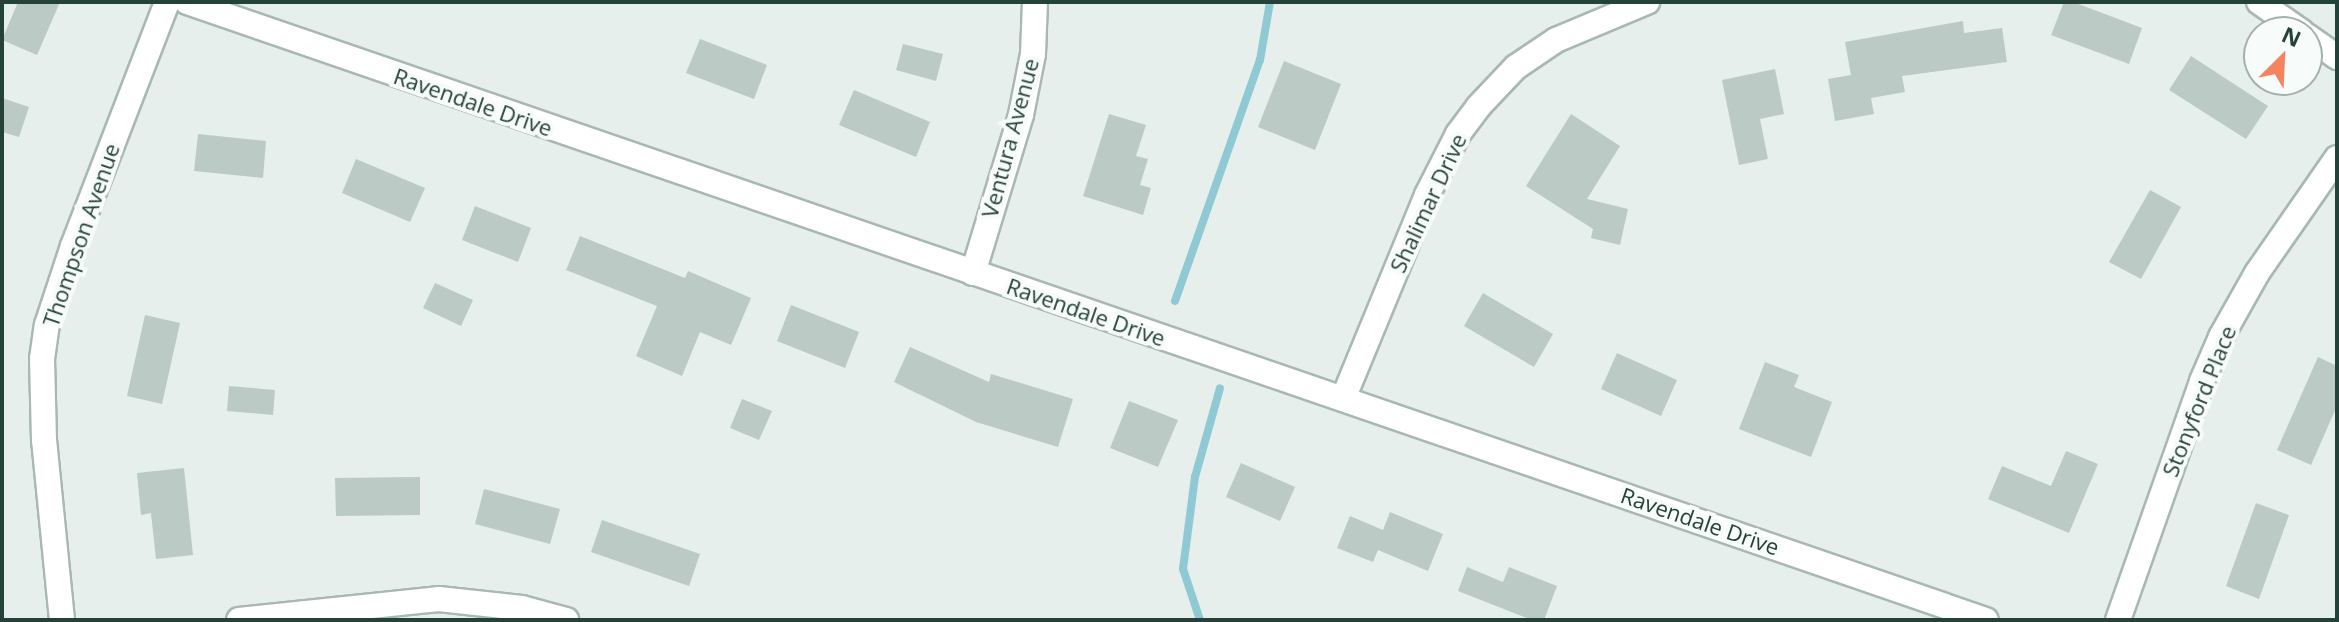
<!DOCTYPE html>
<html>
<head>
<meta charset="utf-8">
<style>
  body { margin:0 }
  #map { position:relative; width:2339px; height:622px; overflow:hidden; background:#e6efeb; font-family:"Open Sans",sans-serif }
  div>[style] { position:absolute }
  .stream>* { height:8px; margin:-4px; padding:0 4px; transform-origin:4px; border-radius:4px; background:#8ec9d4 }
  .building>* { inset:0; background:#bbcac4 }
  .roads { filter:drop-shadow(2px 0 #a8b8b2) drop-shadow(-2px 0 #a8b8b2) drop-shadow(0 2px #a8b8b2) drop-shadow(0 -2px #a8b8b2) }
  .minor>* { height:24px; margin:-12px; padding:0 12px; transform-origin:12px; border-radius:12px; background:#fff }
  span { translate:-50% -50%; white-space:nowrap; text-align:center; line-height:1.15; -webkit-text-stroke:8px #f7fbf9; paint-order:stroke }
  .street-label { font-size:22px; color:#24423a }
  .frame { position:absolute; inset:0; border:4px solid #24423a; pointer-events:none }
  .north { position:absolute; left:2243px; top:16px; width:80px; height:80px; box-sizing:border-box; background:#f7fbf9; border:2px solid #a3b1ad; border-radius:50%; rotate:24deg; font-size:22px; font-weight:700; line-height:32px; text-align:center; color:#24423a }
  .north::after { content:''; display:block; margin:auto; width:28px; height:36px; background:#f4845f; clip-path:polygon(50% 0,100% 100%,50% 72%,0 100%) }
</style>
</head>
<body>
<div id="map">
  <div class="stream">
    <i style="left:1175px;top:301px;width:256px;rotate:-70.6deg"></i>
    <i style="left:1260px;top:60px;width:59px;rotate:-80.2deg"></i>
    <i style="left:1200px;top:620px;width:54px;rotate:-108.4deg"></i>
    <i style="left:1183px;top:569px;width:93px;rotate:-82.6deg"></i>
    <i style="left:1195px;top:477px;width:92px;rotate:-74.3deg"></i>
  </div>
  <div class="building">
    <i style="clip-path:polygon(18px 2px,60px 2px,37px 55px,2px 40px)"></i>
    <i style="clip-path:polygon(2064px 2px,2073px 2px,2142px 28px,2129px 64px,2051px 35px)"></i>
    <i style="clip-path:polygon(1963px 21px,1964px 33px,2002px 28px,2007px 62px,1902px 76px,1905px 92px,1871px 98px,1874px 114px,1835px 121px,1828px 79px,1851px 75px,1845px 42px)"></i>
    <i style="clip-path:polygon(700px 39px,767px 65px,754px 99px,686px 73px)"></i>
    <i style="clip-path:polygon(903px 44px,943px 54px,936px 81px,896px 70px)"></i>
    <i style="clip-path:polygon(2191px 56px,2268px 106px,2246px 139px,2169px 90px)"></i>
    <i style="clip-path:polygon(1284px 61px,1341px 84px,1315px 150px,1258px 127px)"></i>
    <i style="clip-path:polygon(1775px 69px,1784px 114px,1760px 119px,1768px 159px,1739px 165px,1722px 80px)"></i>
    <i style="clip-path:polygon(854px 90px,930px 122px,916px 157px,839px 125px)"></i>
    <i style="clip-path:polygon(2px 98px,29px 107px,19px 137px,2px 132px)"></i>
    <i style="clip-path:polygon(1109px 114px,1146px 125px,1136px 156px,1148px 159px,1140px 185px,1151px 188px,1143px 215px,1083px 196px)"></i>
    <i style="clip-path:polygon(1571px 114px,1620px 146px,1587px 199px,1628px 209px,1620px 245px,1591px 238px,1593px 229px,1526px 186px)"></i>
    <i style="clip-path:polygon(198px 134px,266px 141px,263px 178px,194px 171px)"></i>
    <i style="clip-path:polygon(356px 159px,425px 188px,410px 222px,342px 193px)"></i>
    <i style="clip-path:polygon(2150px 190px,2181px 207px,2141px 279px,2109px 262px)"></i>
    <i style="clip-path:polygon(475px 206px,531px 228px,518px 262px,462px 240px)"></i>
    <i style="clip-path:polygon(580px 236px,685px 278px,688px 271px,751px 298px,731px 345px,700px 332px,682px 376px,636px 356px,657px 306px,566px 270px)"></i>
    <i style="clip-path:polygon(435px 283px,473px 300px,461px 326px,423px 308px)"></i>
    <i style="clip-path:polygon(1483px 293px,1553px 334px,1534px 367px,1464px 326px)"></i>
    <i style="clip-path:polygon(791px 305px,859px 332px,845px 368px,777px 341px)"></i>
    <i style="clip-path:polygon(145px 315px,180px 323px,162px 404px,127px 396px)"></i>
    <i style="clip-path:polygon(910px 347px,989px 382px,991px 374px,1073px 399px,1058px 447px,976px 422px,894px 382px)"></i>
    <i style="clip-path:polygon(1617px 353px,1677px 380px,1661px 416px,1601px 389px)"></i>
    <i style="clip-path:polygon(2318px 357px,2337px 366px,2337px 406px,2311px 465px,2277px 450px)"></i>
    <i style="clip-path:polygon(1765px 362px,1799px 375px,1794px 387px,1832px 402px,1811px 457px,1739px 429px)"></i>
    <i style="clip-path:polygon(229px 386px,275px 390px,273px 415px,227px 411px)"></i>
    <i style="clip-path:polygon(742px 399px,772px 411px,759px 440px,730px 428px)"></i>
    <i style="clip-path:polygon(1129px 401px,1178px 420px,1158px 467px,1110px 448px)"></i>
    <i style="clip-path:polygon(2066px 451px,2098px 464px,2069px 533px,1988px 499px,2002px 466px,2051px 486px)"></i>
    <i style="clip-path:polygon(1241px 463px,1295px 487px,1280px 521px,1226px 497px)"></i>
    <i style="clip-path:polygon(184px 468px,193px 555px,156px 559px,151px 513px,141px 515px,137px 473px)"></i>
    <i style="clip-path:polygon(420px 477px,420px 515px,336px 516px,335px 478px)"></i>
    <i style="clip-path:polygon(484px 489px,560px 509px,550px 544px,475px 524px)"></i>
    <i style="clip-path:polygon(2256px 503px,2289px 515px,2259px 599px,2226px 586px)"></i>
    <i style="clip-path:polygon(1390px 512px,1443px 534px,1428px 571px,1378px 550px,1373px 562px,1337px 548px,1350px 516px,1383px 530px)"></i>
    <i style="clip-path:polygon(602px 520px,700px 554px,689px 586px,591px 552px)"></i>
    <i style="clip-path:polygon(1467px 567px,1503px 582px,1509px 567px,1557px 586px,1544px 620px,1532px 620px,1458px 591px)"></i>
  </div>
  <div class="roads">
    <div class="minor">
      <i style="left:187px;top:2px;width:1902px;rotate:18.96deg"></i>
      <i style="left:2259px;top:2px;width:52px;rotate:34.9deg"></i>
      <i style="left:2307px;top:36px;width:37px;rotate:35deg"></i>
      <i style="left:973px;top:273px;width:165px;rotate:-73.1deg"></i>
      <i style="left:1021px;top:115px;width:62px;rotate:-78.9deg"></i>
      <i style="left:1033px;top:54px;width:52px;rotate:-87.8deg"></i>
      <i style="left:1343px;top:399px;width:221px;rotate:-67.6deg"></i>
      <i style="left:1427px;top:195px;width:68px;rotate:-63.1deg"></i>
      <i style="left:1458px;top:134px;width:34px;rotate:-53deg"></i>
      <i style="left:1478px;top:107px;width:55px;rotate:-46.5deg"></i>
      <i style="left:1516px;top:67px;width:48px;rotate:-34deg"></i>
      <i style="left:1556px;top:40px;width:99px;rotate:-22.7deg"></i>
      <i style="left:62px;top:620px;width:181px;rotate:-95.7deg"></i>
      <i style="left:44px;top:440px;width:81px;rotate:-91.4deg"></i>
      <i style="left:42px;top:359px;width:34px;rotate:-82deg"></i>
      <i style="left:47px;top:325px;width:83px;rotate:-71.8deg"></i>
      <i style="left:73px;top:246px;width:261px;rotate:-68.9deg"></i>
      <i style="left:239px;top:620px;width:201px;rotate:-6deg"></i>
      <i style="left:439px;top:599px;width:83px;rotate:6.2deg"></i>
      <i style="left:522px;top:608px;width:46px;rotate:15.3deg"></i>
      <i style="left:2118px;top:620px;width:253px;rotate:-70.6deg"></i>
      <i style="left:2202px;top:381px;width:48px;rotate:-66.6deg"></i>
      <i style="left:2221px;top:337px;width:73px;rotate:-60.6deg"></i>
      <i style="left:2257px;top:273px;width:140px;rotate:-55.2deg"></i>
    </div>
  </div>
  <div class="street-label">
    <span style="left:473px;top:102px;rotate:19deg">Ravendale Drive</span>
    <span style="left:1010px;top:138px;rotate:-75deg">Ventura Avenue</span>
    <span style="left:1428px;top:203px;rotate:-65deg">Shalimar Drive</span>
    <span style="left:81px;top:235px;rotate:-71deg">Thompson Avenue</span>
    <span style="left:1086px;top:312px;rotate:19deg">Ravendale Drive</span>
    <span style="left:2199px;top:401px;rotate:-68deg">Stonyford Place</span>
    <span style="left:1700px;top:521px;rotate:19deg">Ravendale Drive</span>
  </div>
  <div class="frame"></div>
  <div class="north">N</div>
</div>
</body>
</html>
